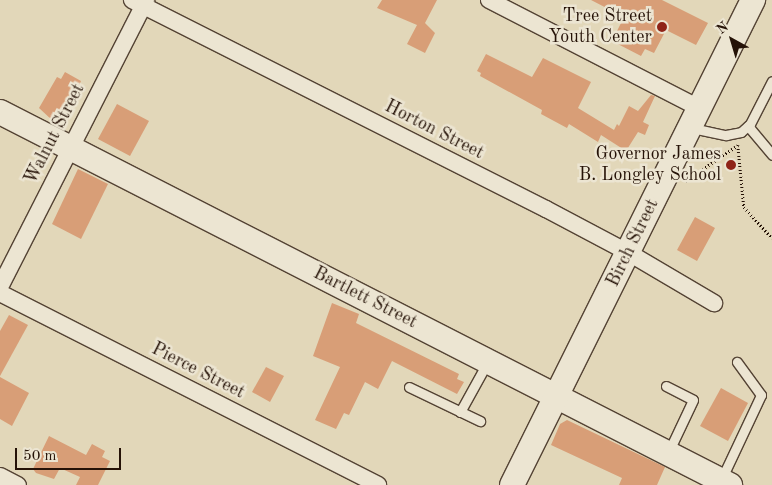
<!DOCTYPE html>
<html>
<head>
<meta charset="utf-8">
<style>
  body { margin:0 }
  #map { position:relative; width:772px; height:485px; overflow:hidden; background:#e2d7b9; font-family:"Old Standard TT",serif }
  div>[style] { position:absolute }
  .building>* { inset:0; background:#d89e77 }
  .path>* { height:2.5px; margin-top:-1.25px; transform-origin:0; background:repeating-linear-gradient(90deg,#251207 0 1px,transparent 0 3.5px) }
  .roads { filter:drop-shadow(1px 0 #544334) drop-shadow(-1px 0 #544334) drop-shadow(0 1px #544334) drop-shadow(0 -1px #544334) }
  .lane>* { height:9px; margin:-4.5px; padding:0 4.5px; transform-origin:4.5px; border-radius:4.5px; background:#ece5d2 }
  .street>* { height:16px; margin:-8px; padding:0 8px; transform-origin:8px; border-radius:8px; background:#ece5d2 }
  .secondary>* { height:24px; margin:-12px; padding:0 12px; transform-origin:12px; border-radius:12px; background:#ece5d2 }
  .dots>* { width:14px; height:14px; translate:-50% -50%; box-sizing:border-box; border:2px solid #ece5d2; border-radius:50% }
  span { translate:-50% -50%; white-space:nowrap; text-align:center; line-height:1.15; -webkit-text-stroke:5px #ece5d2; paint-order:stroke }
  .poi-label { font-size:18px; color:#251207 }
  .right { translate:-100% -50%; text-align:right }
  .street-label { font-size:18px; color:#251207 }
  .north { position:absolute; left:707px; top:15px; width:50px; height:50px; -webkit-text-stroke:4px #ece5d2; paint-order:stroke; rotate:321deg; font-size:14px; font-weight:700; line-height:20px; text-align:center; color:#251207 }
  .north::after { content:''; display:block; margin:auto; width:18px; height:22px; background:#251207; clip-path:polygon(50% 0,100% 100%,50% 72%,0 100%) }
  .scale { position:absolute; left:15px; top:448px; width:106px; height:22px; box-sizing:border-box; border:2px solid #251207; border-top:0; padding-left:6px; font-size:15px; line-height:18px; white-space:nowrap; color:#251207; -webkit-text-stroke:4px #ece5d2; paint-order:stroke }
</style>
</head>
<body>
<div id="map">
  <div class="building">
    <i style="clip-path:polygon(382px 0,437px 0,425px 23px,435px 33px,425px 53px,407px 44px,417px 25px,377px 8px)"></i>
    <i style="clip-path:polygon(591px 0,662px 0,708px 23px,696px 45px,666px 30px,654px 53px,645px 49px,641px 56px,612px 41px,624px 17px)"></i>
    <i style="clip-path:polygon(486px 54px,532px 77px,543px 58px,591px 82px,578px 108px,614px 130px,617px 124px,619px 126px,629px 106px,638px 111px,651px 95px,655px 96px,643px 122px,649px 125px,645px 135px,638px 132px,626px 151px,601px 135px,598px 142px,569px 124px,567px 128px,541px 114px,542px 110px,480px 76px,481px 73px,477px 71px)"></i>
    <i style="clip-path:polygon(65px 72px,81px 81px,78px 88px,80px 90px,63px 120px,53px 121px,39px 108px,57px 77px,61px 79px)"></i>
    <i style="clip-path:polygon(117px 104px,149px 121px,130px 156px,98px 139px)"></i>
    <i style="clip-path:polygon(78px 169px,108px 184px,81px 239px,52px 224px)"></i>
    <i style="clip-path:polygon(695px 217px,715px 228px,697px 261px,677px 250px)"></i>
    <i style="clip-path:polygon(332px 303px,359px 314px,356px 323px,459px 374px,457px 379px,464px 382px,457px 394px,392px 361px,378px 389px,365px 382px,349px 415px,344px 413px,336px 429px,315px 420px,340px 367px,313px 356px)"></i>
    <i style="clip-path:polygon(9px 315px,28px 325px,0 376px,0 331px)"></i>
    <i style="clip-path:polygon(266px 367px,284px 376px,270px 402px,252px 392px)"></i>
    <i style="clip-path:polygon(0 377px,29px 393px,12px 426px,0 419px)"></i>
    <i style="clip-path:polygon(721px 388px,748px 403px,728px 441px,700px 426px)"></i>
    <i style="clip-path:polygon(567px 420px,665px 467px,657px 485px,619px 485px,622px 478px,551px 445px,560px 424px)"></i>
    <i style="clip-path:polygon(49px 436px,86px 455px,92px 444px,105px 451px,102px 457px,110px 461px,98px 485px,76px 485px,80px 477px,60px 468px,54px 479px,36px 473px,33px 469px)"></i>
  </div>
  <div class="path">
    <i style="left:738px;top:145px;width:62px;rotate:84.5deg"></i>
    <i style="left:744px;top:207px;width:42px;rotate:47.9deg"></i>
    <i style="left:685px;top:181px;width:64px;rotate:-34.2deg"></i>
  </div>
  <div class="roads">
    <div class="lane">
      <i style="left:748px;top:126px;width:38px;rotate:50deg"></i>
      <i style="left:692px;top:128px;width:35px;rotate:12deg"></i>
      <i style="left:726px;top:135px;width:15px;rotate:-11deg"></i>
      <i style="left:741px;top:132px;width:12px;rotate:-42deg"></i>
      <i style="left:750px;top:124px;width:48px;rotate:-62.9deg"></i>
      <i style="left:666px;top:386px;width:30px;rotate:27deg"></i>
      <i style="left:693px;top:400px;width:59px;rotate:115.3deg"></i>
      <i style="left:409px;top:387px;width:79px;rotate:25.6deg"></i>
      <i style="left:460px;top:412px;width:56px;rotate:-61.1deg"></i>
      <i style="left:721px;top:480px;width:94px;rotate:-64.8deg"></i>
      <i style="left:761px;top:395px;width:41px;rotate:-126deg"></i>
    </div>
    <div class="street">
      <i style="left:132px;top:0;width:464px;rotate:26.8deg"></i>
      <i style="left:546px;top:209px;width:94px;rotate:27.9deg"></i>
      <i style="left:629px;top:253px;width:99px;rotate:30.5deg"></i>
      <i style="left:489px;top:0;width:236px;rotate:27.2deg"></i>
      <i style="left:0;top:287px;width:322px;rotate:-63deg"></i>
      <i style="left:0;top:293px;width:424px;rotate:26.9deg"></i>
      <i style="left:0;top:476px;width:20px;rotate:27deg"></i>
    </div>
    <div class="secondary">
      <i style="left:0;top:112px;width:820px;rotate:27.07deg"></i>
      <i style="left:512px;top:485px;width:542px;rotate:-63.58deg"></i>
    </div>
  </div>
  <div class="dots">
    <i style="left:662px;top:27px;background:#8f2418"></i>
    <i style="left:731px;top:165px;background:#8f2418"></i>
  </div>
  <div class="poi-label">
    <span class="right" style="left:652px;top:27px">Tree Street<br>Youth Center</span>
    <span class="right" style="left:721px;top:165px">Governor James<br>B. Longley School</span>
  </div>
  <div class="street-label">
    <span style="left:434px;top:130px;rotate:27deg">Horton Street</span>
    <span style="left:55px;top:134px;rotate:-63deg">Walnut Street</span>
    <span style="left:633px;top:243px;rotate:-64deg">Birch Street</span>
    <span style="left:365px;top:298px;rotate:27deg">Bartlett Street</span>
    <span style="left:198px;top:371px;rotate:27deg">Pierce Street</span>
  </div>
  <div class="north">N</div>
  <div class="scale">50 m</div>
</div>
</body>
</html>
